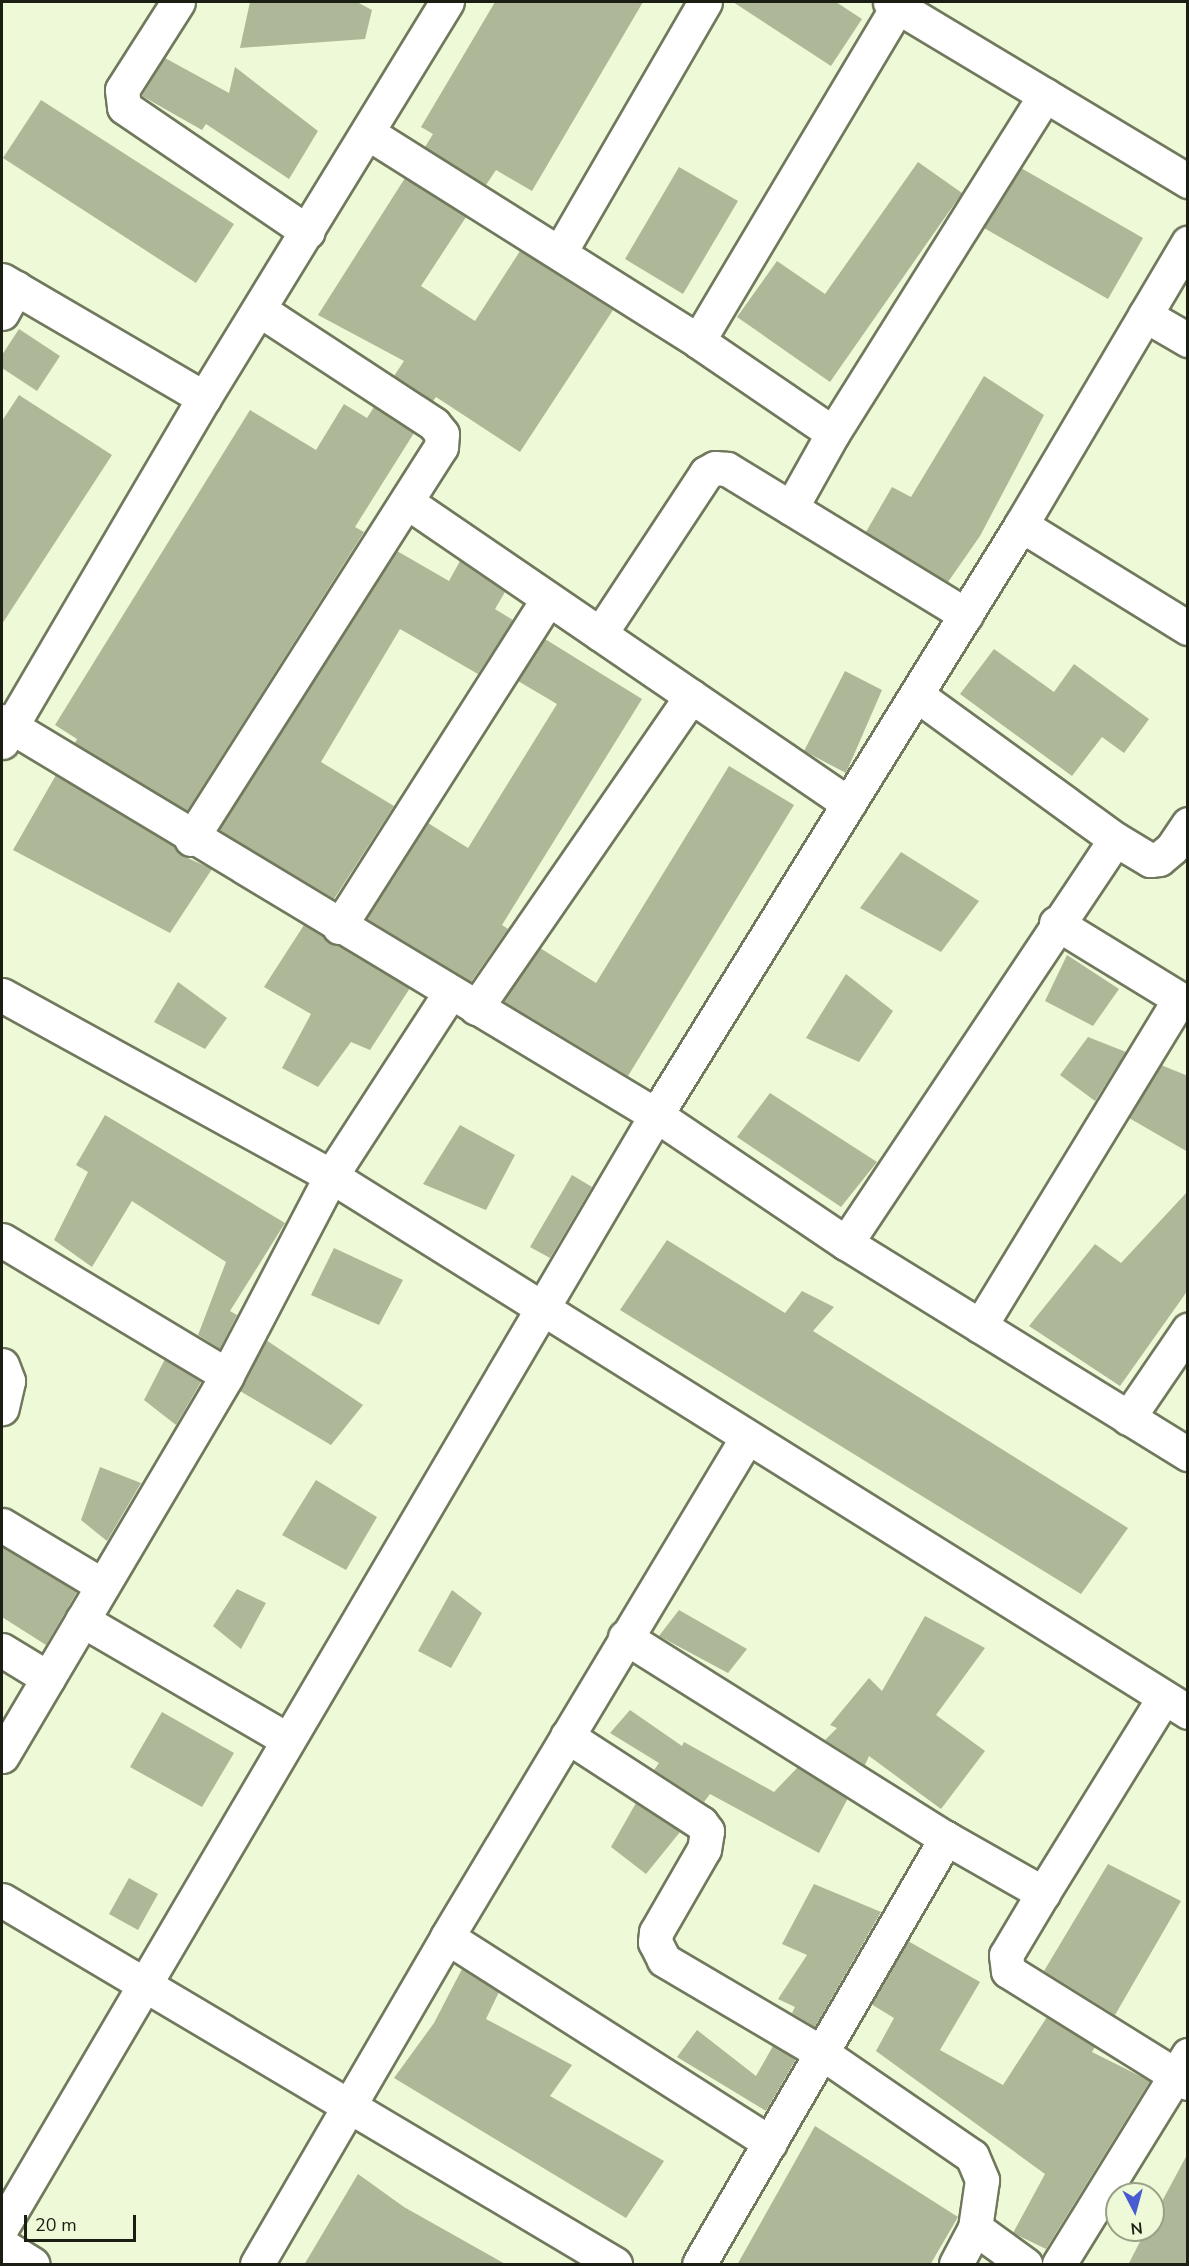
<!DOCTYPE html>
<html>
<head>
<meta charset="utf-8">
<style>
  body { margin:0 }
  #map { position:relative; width:1189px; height:2266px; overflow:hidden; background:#eef9d8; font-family:"Nunito Sans",sans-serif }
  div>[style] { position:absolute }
  .building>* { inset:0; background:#aeb899 }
  .roads { filter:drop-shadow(2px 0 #70795d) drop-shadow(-2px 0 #70795d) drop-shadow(0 2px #70795d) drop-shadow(0 -2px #70795d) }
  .minor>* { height:33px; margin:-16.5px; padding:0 16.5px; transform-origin:16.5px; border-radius:16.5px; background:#fff }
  span { translate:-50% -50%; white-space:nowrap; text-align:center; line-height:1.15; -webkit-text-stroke:4.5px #eef9d8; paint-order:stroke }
  .frame { position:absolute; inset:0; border:3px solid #1b1e13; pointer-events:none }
  .north { position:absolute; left:1105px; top:2182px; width:60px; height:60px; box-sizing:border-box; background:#eef9d8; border:2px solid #9aa189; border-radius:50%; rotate:174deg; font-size:16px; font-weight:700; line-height:24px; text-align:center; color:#1b1e13 }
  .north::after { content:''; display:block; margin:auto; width:21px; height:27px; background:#495bd0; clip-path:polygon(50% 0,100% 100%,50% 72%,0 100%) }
  .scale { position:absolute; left:24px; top:2215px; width:112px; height:27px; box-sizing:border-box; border:3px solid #1b1e13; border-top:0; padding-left:8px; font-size:18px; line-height:21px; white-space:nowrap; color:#1b1e13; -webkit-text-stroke:4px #eef9d8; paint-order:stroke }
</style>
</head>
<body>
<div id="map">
  <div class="building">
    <i style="clip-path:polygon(250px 2px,357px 2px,372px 10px,365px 39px,240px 48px)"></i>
    <i style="clip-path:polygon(495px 2px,643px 2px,532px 191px,496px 170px,486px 185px,425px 147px,433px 134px,421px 127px)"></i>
    <i style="clip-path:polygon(733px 2px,836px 2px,862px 19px,831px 66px)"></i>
    <i style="clip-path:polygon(165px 58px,229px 93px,235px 67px,318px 131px,289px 179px,206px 124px,202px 130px,142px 96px)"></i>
    <i style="clip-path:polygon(41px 100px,234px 224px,196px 283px,3px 158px)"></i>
    <i style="clip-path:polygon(918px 162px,962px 193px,830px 382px,737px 317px,777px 261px,825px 294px)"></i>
    <i style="clip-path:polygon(679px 167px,738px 201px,683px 294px,625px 259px)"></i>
    <i style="clip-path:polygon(1021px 168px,1143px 238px,1108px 299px,984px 228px)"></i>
    <i style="clip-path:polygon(405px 178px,466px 217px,421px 286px,475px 321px,520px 251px,613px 310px,520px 452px,436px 397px,433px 401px,394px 376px,404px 361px,318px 315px)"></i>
    <i style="clip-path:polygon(19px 329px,60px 356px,37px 391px,2px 368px,2px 355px)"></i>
    <i style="clip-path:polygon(984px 376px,1044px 415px,980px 536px,948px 582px,866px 532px,892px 487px,911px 497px)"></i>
    <i style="clip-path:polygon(19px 395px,112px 455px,2px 624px,2px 421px)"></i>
    <i style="clip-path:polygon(344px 404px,367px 418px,374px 407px,414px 433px,355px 527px,364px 532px,187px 811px,75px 743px,77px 739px,55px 725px,250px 410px,316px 450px)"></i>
    <i style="clip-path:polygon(397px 551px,449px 581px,460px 561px,505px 592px,495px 609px,513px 620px,478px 674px,400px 629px,321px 762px,394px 806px,334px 899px,219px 830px)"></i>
    <i style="clip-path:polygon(545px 639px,642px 699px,502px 925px,508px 929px,471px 982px,367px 919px,428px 823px,468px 848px,557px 704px,518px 681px)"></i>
    <i style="clip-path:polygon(994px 649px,1054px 692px,1074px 664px,1149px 719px,1124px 753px,1102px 737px,1072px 776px,960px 694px)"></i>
    <i style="clip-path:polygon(845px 671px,882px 690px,846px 773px,804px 751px)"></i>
    <i style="clip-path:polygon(729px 766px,794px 805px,628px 1076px,503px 1001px,540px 948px,596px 983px)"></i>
    <i style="clip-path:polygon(56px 775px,174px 847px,181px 855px,212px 869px,170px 933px,13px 850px)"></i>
    <i style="clip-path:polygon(901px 852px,979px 901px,941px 952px,860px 908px)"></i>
    <i style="clip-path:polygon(304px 925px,410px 988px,370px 1050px,351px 1042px,318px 1087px,282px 1068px,311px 1014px,264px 987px)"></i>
    <i style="clip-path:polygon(1067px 955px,1119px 989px,1093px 1026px,1045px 1001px)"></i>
    <i style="clip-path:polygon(846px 974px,893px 1011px,859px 1062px,806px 1038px)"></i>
    <i style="clip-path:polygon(178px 982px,227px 1018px,205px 1049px,154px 1022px)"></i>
    <i style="clip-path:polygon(1088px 1037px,1126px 1052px,1095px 1101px,1060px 1075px)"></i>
    <i style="clip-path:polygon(1161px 1065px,1188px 1076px,1188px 1152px,1129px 1118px)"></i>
    <i style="clip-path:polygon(770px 1093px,877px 1162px,841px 1207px,737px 1137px)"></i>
    <i style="clip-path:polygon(105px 1115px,285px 1223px,230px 1311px,237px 1315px,220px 1349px,198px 1335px,226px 1262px,132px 1201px,92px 1267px,54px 1240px,88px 1172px,76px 1165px)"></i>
    <i style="clip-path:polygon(460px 1125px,515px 1155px,486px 1210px,423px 1184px)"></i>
    <i style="clip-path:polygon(572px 1175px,592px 1187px,550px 1258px,530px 1247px)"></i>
    <i style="clip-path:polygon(1188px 1191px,1188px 1290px,1120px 1386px,1029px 1326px,1095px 1244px,1121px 1263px)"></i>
    <i style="clip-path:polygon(667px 1240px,785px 1313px,802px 1291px,834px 1307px,813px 1331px,1128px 1528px,1081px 1594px,620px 1310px)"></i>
    <i style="clip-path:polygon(334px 1248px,403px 1280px,379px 1325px,311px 1295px)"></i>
    <i style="clip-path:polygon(266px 1340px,363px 1405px,331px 1445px,240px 1391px)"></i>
    <i style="clip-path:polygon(165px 1359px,201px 1382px,176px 1425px,144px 1400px)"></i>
    <i style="clip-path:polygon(100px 1467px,141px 1483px,107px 1541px,81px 1520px)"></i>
    <i style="clip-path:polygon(316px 1480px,377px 1517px,346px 1570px,282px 1535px)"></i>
    <i style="clip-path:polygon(2px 1547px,77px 1592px,46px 1645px,2px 1617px)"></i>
    <i style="clip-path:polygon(237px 1589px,266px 1603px,241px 1649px,213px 1626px)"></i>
    <i style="clip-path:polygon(452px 1590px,482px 1613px,451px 1668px,418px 1651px)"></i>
    <i style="clip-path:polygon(679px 1610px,747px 1649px,728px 1673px,659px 1636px)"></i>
    <i style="clip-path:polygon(925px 1616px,985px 1648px,936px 1715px,985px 1751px,941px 1809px,869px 1756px,865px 1765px,825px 1740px,837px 1728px,830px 1725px,869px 1678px,882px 1691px)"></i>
    <i style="clip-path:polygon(630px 1710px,682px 1746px,684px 1742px,774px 1792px,798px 1767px,848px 1798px,819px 1853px,710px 1794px,704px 1802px,654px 1770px,659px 1763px,610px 1733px)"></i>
    <i style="clip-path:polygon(162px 1712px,234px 1753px,202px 1807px,130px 1767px)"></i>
    <i style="clip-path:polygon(636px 1803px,680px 1832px,646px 1874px,611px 1847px)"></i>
    <i style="clip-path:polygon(1108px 1864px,1181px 1901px,1115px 2015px,1044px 1971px)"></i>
    <i style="clip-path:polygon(129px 1878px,158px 1894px,138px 1930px,109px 1914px)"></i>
    <i style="clip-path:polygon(814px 1884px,881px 1912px,815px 2027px,792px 2013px,795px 2007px,778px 1999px,807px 1955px,782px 1944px)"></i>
    <i style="clip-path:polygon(908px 1941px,980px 1982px,940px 2050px,1003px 2085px,1047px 2017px,1095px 2047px,1092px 2052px,1150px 2081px,1046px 2249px,1013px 2233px,1045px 2174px,876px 2051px,894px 2018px,871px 2004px)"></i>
    <i style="clip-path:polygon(462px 1969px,499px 1992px,486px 2019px,572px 2065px,550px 2096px,664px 2161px,626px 2218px,394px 2078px,434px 2023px)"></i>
    <i style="clip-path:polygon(697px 2030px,756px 2076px,773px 2046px,796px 2059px,766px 2111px,677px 2057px)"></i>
    <i style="clip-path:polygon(815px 2126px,958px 2217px,930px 2265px,737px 2265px)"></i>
    <i style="clip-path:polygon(1188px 2153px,1188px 2265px,1128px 2265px,1146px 2230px,1153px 2230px,1153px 2218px)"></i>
    <i style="clip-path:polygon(358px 2174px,404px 2207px,507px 2265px,304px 2265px)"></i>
  </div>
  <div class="roads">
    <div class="minor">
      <i style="left:178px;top:2px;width:104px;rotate:122.5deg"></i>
      <i style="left:122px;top:90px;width:17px;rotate:83deg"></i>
      <i style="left:124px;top:107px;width:222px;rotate:34.2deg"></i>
      <i style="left:890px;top:2px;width:348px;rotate:31deg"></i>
      <i style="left:368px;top:133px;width:390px;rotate:32.2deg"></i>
      <i style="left:698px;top:341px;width:163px;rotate:34.3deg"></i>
      <i style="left:560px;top:252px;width:289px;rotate:-59.9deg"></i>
      <i style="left:2px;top:280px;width:234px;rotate:30.3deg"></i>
      <i style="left:2px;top:313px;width:29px;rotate:-61deg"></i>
      <i style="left:1145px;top:315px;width:50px;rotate:30.2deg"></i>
      <i style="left:698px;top:341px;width:390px;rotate:-59.2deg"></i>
      <i style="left:407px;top:502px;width:535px;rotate:34.34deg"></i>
      <i style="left:791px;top:508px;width:86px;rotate:-60.8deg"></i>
      <i style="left:833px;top:433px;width:399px;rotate:-57.9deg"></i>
      <i style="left:1021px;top:525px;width:196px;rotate:31.7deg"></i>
      <i style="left:600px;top:634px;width:193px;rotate:-56.6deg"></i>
      <i style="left:706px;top:473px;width:10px;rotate:-29deg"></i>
      <i style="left:715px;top:468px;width:12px;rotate:5deg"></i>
      <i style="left:727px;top:469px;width:280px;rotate:31.4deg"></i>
      <i style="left:2px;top:721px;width:764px;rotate:31.07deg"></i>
      <i style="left:656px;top:1115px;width:229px;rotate:34deg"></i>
      <i style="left:846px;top:1243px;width:402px;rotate:31.7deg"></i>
      <i style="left:2px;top:742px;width:399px;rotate:-59.6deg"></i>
      <i style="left:204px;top:398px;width:465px;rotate:-58.5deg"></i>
      <i style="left:191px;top:839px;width:465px;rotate:-57.5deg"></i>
      <i style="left:441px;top:447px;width:13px;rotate:-86deg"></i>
      <i style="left:442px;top:434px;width:13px;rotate:-129deg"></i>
      <i style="left:434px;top:424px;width:207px;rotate:-146.8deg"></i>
      <i style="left:1115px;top:839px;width:41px;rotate:31deg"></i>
      <i style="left:1150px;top:860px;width:9px;rotate:-6deg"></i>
      <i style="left:1159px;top:859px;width:17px;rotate:-40deg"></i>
      <i style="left:1172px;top:848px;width:29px;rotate:-56deg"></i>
      <i style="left:1056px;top:923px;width:155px;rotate:31.5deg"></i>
      <i style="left:339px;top:927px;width:389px;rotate:-57.5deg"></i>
      <i style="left:2px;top:995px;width:376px;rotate:28.8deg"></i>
      <i style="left:331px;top:1176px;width:1011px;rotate:32.02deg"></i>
      <i style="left:476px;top:1008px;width:379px;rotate:-55.4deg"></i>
      <i style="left:2px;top:1240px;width:262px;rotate:31deg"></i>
      <i style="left:846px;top:1243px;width:485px;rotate:-56.3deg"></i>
      <i style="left:1115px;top:839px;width:245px;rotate:-144deg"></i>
      <i style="left:980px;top:1326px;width:382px;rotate:-58.6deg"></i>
      <i style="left:2px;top:1365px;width:17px;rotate:69deg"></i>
      <i style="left:8px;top:1381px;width:28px;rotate:103deg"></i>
      <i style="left:1128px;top:1418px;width:107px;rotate:-55.7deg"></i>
      <i style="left:2px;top:1525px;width:117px;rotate:31deg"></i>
      <i style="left:82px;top:1620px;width:238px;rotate:30.2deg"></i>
      <i style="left:625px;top:1637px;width:379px;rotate:32.1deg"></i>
      <i style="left:946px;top:1838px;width:492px;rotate:120.1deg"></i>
      <i style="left:2px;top:1650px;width:54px;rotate:31.3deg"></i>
      <i style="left:567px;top:1736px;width:160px;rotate:33deg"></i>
      <i style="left:701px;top:1823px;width:10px;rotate:53deg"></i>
      <i style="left:707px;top:1831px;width:18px;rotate:99deg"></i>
      <i style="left:704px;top:1849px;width:96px;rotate:120deg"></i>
      <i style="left:656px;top:1932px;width:10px;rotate:96deg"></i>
      <i style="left:655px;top:1942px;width:20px;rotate:63deg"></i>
      <i style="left:664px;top:1960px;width:183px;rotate:30.5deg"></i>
      <i style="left:822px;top:2053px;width:182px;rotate:34.5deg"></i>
      <i style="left:972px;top:2156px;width:26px;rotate:67deg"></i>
      <i style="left:982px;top:2180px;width:49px;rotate:98.3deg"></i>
      <i style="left:2px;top:1756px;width:442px;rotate:-59.4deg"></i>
      <i style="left:227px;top:1375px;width:225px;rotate:-62.4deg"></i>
      <i style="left:331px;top:1176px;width:218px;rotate:-57deg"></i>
      <i style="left:946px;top:1838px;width:112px;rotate:29.6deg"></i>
      <i style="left:1043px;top:1893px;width:230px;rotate:-58.3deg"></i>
      <i style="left:1043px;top:1893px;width:72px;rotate:120.8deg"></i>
      <i style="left:1006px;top:1955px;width:16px;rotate:83deg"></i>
      <i style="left:1008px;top:1971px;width:212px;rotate:31.9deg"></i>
      <i style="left:2px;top:1900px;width:713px;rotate:30.7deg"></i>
      <i style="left:447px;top:1937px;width:383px;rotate:32.5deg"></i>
      <i style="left:2px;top:2227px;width:1290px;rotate:-59.54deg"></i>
      <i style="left:656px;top:1115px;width:694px;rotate:-58.26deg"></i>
      <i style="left:1021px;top:525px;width:328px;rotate:-59.4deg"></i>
      <i style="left:2px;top:2245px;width:36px;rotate:32deg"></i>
      <i style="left:257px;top:2264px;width:378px;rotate:-59.8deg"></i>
      <i style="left:447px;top:1937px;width:581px;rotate:-59.02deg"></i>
      <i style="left:956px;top:2264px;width:41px;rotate:-62.2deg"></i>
      <i style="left:975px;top:2228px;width:62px;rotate:35.8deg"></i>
      <i style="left:1059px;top:2264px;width:246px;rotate:-58.3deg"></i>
    </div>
  </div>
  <div class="frame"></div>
  <div class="north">N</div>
  <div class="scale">20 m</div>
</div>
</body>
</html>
